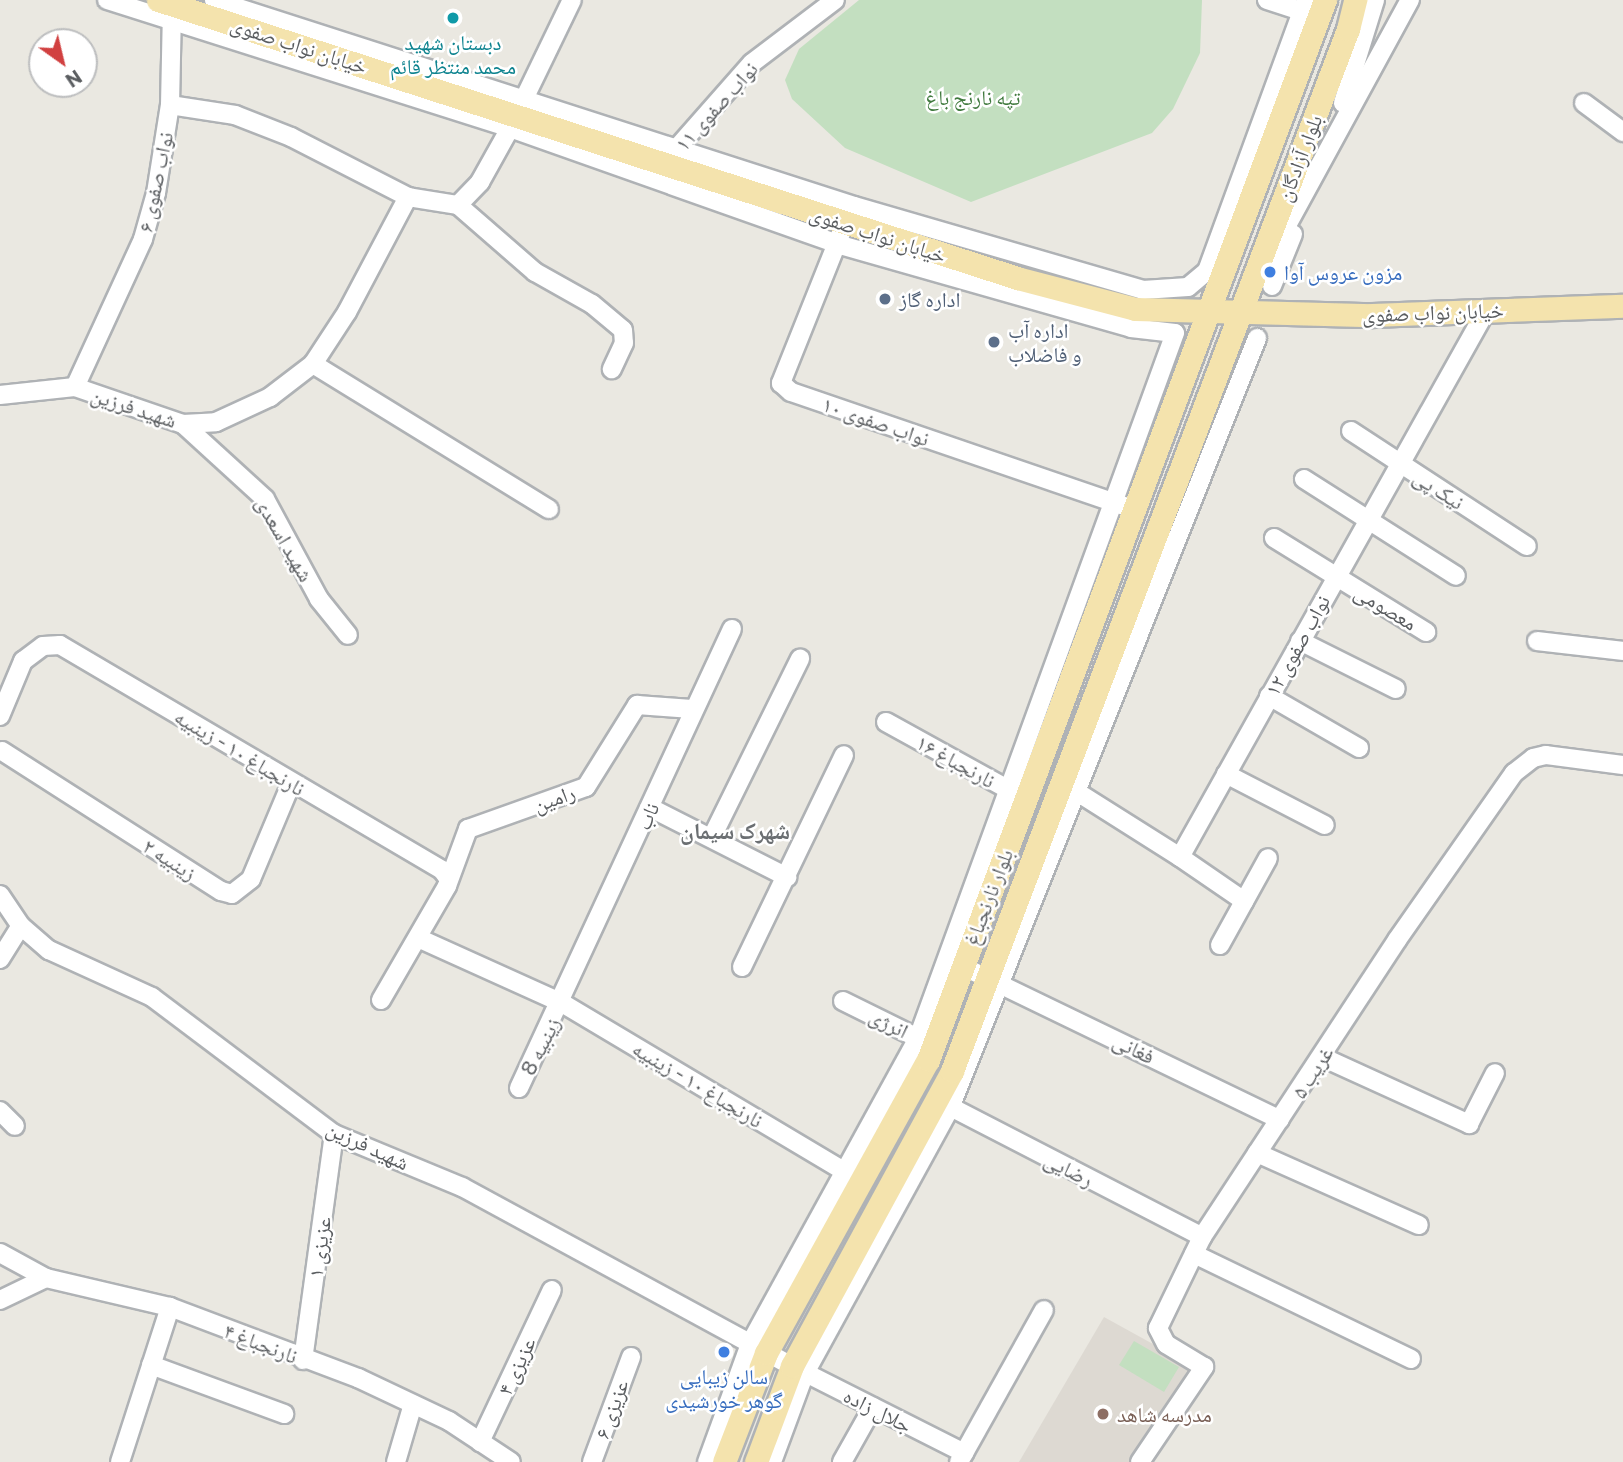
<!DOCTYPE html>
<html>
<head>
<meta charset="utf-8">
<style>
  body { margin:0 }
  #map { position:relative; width:1623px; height:1462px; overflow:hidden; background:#eae8e1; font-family:Commissioner,"Noto Naskh Arabic",sans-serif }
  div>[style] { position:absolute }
  .education>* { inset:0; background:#ddd9d2 }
  .green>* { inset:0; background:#c3dfc0 }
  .roads { filter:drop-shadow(2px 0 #afb2b5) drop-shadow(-2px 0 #afb2b5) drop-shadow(0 2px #afb2b5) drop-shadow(0 -2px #afb2b5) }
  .minor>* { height:18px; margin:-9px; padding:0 9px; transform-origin:9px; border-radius:9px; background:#fff }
  .major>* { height:23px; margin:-11.5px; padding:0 11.5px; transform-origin:11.5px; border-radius:11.5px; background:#f4e3ad }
  .dots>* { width:19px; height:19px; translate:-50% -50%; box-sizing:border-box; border:4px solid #fff; border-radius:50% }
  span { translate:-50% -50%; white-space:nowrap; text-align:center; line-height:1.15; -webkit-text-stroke:5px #fff; paint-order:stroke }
  .culture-label { font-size:21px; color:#0d838f }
  .street-label { font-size:21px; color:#5a5d60 }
  .park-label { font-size:21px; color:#407a3e }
  .shop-label { font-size:21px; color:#366cbe }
  .left { translate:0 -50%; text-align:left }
  .service-label { font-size:21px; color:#4e5e75 }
  .education-label { font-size:21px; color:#785e54 }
  .neighbourhood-label { font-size:23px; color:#6b6f72; font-weight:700 }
  .north { position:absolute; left:28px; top:28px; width:70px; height:70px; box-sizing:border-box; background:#fff; border:2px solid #bdbebf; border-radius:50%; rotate:146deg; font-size:19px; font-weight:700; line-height:28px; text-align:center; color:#5a5d60 }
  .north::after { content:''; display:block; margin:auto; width:24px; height:32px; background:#d14040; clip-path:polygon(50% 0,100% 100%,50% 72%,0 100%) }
</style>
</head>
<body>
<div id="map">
  <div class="education">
    <i style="clip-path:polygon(1104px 1317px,1191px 1365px,1129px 1462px,1019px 1462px)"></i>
  </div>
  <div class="green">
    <i style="clip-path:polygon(859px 0,1202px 0,1200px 53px,1173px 109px,1152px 133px,971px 202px,845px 148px,792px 99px,785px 80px,799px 49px)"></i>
    <i style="clip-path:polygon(1134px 1341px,1179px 1367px,1164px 1392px,1119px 1365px)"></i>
  </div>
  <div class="roads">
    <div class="minor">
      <i style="left:107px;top:0;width:423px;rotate:17.6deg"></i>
      <i style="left:510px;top:128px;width:347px;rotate:19.5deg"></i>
      <i style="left:837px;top:244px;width:306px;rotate:15.9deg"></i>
      <i style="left:1131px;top:328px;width:44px;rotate:6.5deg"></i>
      <i style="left:1175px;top:333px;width:750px;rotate:110.03deg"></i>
      <i style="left:918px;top:1038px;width:349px;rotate:118.8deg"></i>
      <i style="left:750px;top:1344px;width:126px;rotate:110deg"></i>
      <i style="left:214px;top:0;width:672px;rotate:17.84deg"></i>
      <i style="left:854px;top:206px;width:301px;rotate:16.2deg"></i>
      <i style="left:1143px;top:290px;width:45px;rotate:-3.8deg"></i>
      <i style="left:1188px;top:287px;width:25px;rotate:-40deg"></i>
      <i style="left:1207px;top:271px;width:289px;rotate:-69.9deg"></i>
      <i style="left:1267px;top:0;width:29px;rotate:18deg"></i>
      <i style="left:1343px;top:103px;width:108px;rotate:-72.7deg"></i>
      <i style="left:1584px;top:103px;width:49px;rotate:36.6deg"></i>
      <i style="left:170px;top:105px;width:66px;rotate:8.7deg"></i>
      <i style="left:235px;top:115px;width:60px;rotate:21.4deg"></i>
      <i style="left:291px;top:137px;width:131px;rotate:27.1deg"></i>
      <i style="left:408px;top:197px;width:51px;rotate:9.1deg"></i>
      <i style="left:458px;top:205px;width:102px;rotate:41deg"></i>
      <i style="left:535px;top:272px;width:65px;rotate:29.3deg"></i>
      <i style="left:592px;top:304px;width:40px;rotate:40deg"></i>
      <i style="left:623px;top:330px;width:13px;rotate:86deg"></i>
      <i style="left:624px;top:343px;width:29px;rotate:115deg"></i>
      <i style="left:669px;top:157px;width:125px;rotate:-48.6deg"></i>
      <i style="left:752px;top:63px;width:104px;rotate:-37.2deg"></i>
      <i style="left:458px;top:205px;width:32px;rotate:-46deg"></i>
      <i style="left:480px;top:182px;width:62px;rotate:-60.9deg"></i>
      <i style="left:510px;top:128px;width:142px;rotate:-64.2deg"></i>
      <i style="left:841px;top:233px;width:162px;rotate:111.8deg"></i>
      <i style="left:781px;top:383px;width:13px;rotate:42deg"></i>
      <i style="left:791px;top:392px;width:354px;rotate:18.9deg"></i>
      <i style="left:1273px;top:251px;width:286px;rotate:-61.4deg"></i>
      <i style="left:1272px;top:286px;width:56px;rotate:-68deg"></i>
      <i style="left:313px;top:364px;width:277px;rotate:31.6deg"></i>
      <i style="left:75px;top:387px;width:163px;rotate:-65.3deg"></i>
      <i style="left:143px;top:239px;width:48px;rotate:-74.2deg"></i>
      <i style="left:156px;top:193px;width:89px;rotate:-81deg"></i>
      <i style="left:170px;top:105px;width:97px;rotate:-88.8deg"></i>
      <i style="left:0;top:395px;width:75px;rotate:-6.1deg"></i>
      <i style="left:75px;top:387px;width:114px;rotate:18.9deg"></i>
      <i style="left:183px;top:424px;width:33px;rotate:-3deg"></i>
      <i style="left:216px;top:422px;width:60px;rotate:-24.8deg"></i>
      <i style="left:270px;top:397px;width:54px;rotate:-37.5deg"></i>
      <i style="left:313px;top:364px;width:62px;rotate:-56.8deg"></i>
      <i style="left:347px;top:312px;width:130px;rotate:-62.1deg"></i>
      <i style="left:183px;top:424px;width:111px;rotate:42.4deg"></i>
      <i style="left:265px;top:499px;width:114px;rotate:61.6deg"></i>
      <i style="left:319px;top:599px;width:46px;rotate:51.1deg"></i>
      <i style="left:1351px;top:431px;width:210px;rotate:33.2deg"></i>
      <i style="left:1304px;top:479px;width:180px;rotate:32.5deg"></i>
      <i style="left:1274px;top:538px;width:179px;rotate:31.7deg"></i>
      <i style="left:1300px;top:641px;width:107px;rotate:26.6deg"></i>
      <i style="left:1537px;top:641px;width:87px;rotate:6.6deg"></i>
      <i style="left:1269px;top:696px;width:104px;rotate:30deg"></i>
      <i style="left:0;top:716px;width:60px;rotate:-67.3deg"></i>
      <i style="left:23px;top:661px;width:25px;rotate:-37deg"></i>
      <i style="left:43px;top:646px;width:17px;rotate:-3deg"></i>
      <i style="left:60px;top:645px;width:443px;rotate:30.5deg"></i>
      <i style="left:442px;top:870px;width:9px;rotate:54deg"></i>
      <i style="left:886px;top:722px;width:153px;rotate:28.9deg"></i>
      <i style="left:2px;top:751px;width:260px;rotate:32.6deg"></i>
      <i style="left:221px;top:891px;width:11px;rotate:15deg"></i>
      <i style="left:232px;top:894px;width:24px;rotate:-38deg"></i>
      <i style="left:251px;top:879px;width:103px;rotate:-67.2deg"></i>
      <i style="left:1226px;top:774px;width:111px;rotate:27.3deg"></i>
      <i style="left:1066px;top:785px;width:135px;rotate:32.3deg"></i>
      <i style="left:1180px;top:857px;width:628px;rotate:-60.74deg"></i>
      <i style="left:651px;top:808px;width:153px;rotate:26.9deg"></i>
      <i style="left:712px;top:837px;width:199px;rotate:-63.7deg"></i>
      <i style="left:1180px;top:857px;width:78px;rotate:34.5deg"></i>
      <i style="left:0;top:895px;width:37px;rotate:56deg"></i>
      <i style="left:21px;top:926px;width:37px;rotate:41deg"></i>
      <i style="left:49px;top:950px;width:113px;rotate:24.5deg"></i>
      <i style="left:152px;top:997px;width:228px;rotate:37deg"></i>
      <i style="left:334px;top:1134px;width:139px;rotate:22.5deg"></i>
      <i style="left:462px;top:1187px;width:375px;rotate:28.5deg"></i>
      <i style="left:792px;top:1366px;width:193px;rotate:26.8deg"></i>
      <i style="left:418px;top:938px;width:158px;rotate:24.3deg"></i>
      <i style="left:562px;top:1003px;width:342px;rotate:30.8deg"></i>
      <i style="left:1220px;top:945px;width:99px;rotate:-61.1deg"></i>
      <i style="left:0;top:959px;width:39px;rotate:-58deg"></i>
      <i style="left:962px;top:966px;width:353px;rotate:25.8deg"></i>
      <i style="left:742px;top:967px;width:235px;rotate:-64.3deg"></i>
      <i style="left:381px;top:1000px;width:132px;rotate:-59.9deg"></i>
      <i style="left:447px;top:886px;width:61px;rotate:-69.8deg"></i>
      <i style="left:468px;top:829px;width:125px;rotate:-19.6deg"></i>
      <i style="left:586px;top:787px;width:97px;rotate:-58.1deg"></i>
      <i style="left:637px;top:705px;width:55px;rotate:4.2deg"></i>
      <i style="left:843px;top:1001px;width:95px;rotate:26.3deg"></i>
      <i style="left:1322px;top:1057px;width:162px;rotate:24.5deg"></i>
      <i style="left:1469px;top:1124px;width:57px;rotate:-63deg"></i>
      <i style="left:519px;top:1088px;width:506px;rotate:-65.11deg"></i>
      <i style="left:941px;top:1102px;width:294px;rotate:27.3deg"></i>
      <i style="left:0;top:1111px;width:21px;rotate:45deg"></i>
      <i style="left:1257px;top:1153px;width:177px;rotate:24deg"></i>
      <i style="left:0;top:1253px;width:52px;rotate:28.5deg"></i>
      <i style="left:46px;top:1278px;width:127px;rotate:13.2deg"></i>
      <i style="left:170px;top:1307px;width:201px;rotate:20.7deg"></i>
      <i style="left:358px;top:1378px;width:101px;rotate:25.3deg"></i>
      <i style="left:449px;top:1421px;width:74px;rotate:33.5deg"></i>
      <i style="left:1194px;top:1254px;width:241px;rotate:25.8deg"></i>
      <i style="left:0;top:1300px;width:51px;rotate:-25.6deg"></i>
      <i style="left:303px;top:1360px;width:228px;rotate:-82.2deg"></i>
      <i style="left:151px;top:1365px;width:142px;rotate:20.2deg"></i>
      <i style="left:480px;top:1442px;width:168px;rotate:-64.7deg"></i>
      <i style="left:120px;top:1462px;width:163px;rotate:-72.1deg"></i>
      <i style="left:396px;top:1462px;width:60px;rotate:-73.7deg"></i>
      <i style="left:592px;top:1462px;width:112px;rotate:-69.6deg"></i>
      <i style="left:772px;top:1462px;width:95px;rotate:-69.7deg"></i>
      <i style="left:805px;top:1373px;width:302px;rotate:-61.3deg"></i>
      <i style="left:950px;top:1108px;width:829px;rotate:-68.26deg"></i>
      <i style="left:842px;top:1462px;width:63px;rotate:-60.6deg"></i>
      <i style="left:959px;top:1462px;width:174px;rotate:-60.8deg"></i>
      <i style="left:1140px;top:1462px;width:115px;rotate:-56deg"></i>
      <i style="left:1204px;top:1367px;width:44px;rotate:-148.8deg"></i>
      <i style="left:1166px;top:1344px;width:18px;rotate:-117deg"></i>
      <i style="left:1158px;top:1328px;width:101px;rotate:-64.2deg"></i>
      <i style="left:1202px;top:1237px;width:355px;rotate:-56.7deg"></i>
      <i style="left:1397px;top:940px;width:204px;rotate:-55deg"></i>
      <i style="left:1514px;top:773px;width:24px;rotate:-38deg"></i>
      <i style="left:1533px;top:758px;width:13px;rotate:-13deg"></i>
      <i style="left:1546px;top:755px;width:78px;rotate:7.4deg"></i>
    </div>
    <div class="major">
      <i style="left:158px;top:0;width:903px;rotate:17.93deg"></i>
      <i style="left:1017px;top:278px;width:122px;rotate:14.7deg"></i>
      <i style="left:1135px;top:309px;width:237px;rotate:1.5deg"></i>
      <i style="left:1372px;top:315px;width:251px;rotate:-2.1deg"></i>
      <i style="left:724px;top:1462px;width:117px;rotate:-68.9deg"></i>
      <i style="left:766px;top:1353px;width:335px;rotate:-61.1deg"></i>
      <i style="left:928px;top:1060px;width:1132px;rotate:-69.47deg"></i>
      <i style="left:756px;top:1462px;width:103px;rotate:-69.4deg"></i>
      <i style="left:792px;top:1366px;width:336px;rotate:-61.5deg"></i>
      <i style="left:952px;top:1071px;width:1115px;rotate:-69.19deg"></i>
      <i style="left:1348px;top:29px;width:30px;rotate:-76deg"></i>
    </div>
  </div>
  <div class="dots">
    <i style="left:453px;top:18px;background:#0f9aa8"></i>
    <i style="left:1270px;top:272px;background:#3f7fe0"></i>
    <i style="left:885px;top:299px;background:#5c6f8a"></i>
    <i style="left:994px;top:342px;background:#5c6f8a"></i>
    <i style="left:724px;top:1352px;background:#3f7fe0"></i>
    <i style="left:1103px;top:1414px;background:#8d6e63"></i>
  </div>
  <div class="culture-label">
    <span style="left:453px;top:54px">دبستان شهید<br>محمد منتظر قائم</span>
  </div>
  <div class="street-label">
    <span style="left:299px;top:45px;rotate:18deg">خیابان نواب صفوی</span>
    <span style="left:716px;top:106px;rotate:-48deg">نواب صفوی ۱۱</span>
    <span style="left:1299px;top:158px;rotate:-69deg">بلوار آزادگان</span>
    <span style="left:155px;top:182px;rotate:-78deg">نواب صفوی ۶</span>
    <span style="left:878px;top:234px;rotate:18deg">خیابان نواب صفوی</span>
    <span style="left:1433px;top:312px;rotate:-2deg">خیابان نواب صفوی</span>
    <span style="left:134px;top:407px;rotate:18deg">شهید فرزین</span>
    <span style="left:876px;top:421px;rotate:19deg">نواب صفوی ۱۰</span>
    <span style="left:1439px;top:489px;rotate:33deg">نیک پی</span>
    <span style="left:285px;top:539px;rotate:60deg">شهید اسعدی</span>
    <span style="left:1386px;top:607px;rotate:31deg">معصومی</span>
    <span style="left:1297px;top:645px;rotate:-61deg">نواب صفوی ۱۲</span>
    <span style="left:240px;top:752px;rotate:31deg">نارنجباغ ۱۰ - زینبیه</span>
    <span style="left:956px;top:761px;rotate:29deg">نارنجباغ ۱۶</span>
    <span style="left:554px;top:798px;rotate:-20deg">رامین</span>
    <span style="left:647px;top:816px;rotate:-66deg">ناب</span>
    <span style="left:170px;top:859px;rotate:33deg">زینبیه ۲</span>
    <span style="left:988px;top:897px;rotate:-69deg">بلوار نارنجباغ</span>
    <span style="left:889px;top:1023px;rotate:26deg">انرژی</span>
    <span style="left:540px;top:1046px;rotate:-63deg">زینبیه 8</span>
    <span style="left:1134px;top:1048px;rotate:26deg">فغانی</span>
    <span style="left:1312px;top:1072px;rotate:-57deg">غریب ۵</span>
    <span style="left:698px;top:1084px;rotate:31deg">نارنجباغ ۱۰ - زینبیه</span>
    <span style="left:368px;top:1145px;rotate:25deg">شهید فرزین</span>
    <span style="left:1069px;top:1169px;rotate:27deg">رضایی</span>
    <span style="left:319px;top:1247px;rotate:-82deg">عزیزی ۱</span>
    <span style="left:261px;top:1343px;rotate:21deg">نارنجباغ ۴</span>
    <span style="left:516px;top:1366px;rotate:-65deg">عزیزی ۴</span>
    <span style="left:611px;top:1409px;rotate:-70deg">عزیزی ۶</span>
    <span style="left:878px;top:1410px;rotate:27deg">جلال زاده</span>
  </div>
  <div class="park-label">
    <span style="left:973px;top:97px">تپه نارنج باغ</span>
  </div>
  <div class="shop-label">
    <span class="left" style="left:1284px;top:272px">مزون عروس آوا</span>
    <span style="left:724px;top:1388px">سالن زیبایی<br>گوهر خورشیدی</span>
  </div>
  <div class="service-label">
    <span class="left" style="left:899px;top:299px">اداره گاز</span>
    <span class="left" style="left:1008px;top:342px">اداره آب<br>و فاضلاب</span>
  </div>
  <div class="education-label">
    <span class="left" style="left:1117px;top:1414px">مدرسه شاهد</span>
  </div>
  <div class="neighbourhood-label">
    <span style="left:735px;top:830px">شهرک سیمان</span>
  </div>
  <div class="north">N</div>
</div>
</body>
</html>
